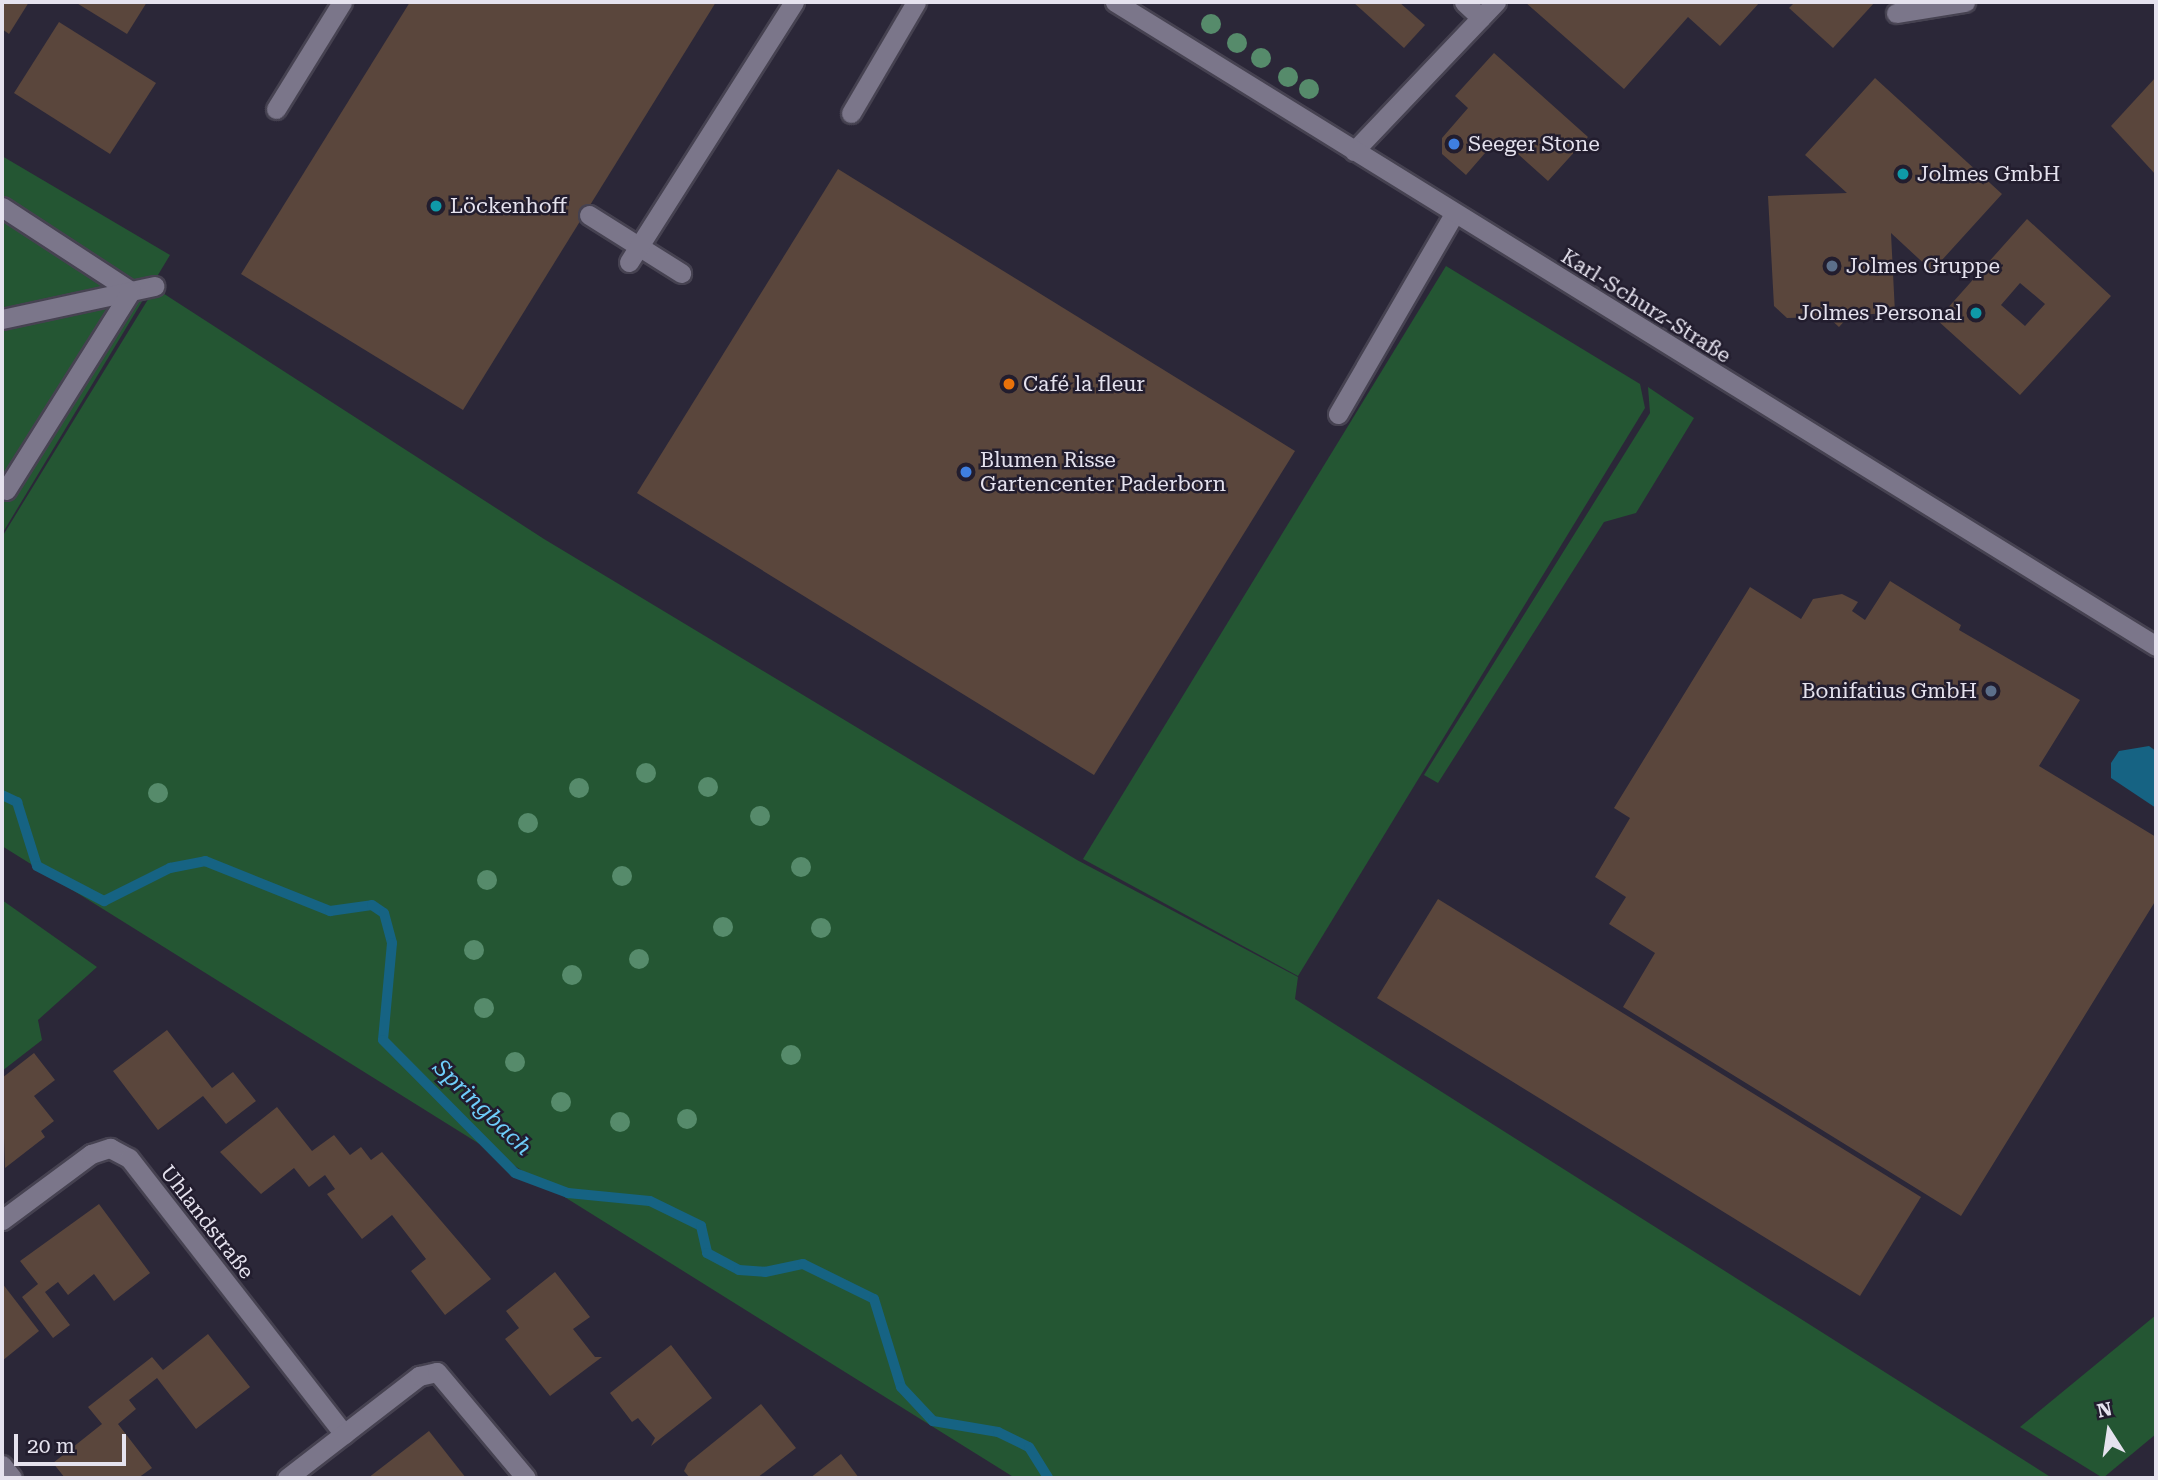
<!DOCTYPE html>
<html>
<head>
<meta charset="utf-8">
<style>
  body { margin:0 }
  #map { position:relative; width:2158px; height:1480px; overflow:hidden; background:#2b2738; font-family:"Roboto Serif",serif }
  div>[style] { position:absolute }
  .green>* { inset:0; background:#245633 }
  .water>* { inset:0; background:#166383 }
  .stream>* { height:10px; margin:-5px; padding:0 5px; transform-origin:5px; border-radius:5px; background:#166383 }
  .building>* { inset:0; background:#5a463c }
  .roads { filter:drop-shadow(2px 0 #464251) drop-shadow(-2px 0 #464251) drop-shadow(0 2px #464251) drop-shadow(0 -2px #464251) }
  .service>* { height:19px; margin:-9.5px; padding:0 9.5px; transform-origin:9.5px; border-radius:9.5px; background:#7b768a }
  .minor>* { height:19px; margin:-9.5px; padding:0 9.5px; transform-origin:9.5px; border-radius:9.5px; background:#7b768a }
  .trees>* { width:20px; height:20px; margin:-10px; border-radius:50%; background:#568b6b }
  .dots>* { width:19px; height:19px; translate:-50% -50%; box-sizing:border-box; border:4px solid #221d2e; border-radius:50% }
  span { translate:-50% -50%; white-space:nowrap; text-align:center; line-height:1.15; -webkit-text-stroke:5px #221d2e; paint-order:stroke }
  .poi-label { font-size:21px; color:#e5e2ee }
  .left { translate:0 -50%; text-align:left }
  .right { translate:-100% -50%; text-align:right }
  .street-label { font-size:21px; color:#e5e2ee }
  .water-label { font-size:23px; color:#6ecdfa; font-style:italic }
  .frame { position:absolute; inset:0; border:4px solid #e5e2ee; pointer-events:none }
  .north { position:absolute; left:2074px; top:1396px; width:70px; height:70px; -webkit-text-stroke:5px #221d2e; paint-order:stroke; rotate:348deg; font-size:19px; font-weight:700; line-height:28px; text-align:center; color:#e5e2ee }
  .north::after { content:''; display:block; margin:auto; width:24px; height:32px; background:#e5e2ee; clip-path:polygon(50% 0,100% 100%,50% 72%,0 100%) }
  .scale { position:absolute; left:14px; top:1434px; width:112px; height:32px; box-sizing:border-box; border:4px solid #e5e2ee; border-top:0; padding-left:9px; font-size:21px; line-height:24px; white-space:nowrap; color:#e5e2ee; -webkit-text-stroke:5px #221d2e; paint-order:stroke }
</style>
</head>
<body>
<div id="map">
  <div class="green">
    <i style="clip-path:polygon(2px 156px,170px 255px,2px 534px)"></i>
    <i style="clip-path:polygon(1446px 266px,1640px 384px,1645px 408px,1298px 976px,1083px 859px)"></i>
    <i style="clip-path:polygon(155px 288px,544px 539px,1077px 860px,1298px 977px,1295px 999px,2052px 1478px,1015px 1478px,2px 846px,2px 537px)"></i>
    <i style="clip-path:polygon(1648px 387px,1694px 418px,1636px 513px,1604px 522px,1438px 783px,1424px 775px,1650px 413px)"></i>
    <i style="clip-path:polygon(2px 900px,97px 967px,38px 1020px,42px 1040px,2px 1071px)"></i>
    <i style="clip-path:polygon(2156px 1315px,2156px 1434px,2103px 1478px,2020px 1427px)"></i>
  </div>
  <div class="water">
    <i style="clip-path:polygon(2149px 746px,2156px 751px,2156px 808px,2111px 778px,2111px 763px,2119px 751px)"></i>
  </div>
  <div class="stream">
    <i style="left:2px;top:795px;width:17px;rotate:25deg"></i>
    <i style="left:17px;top:802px;width:67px;rotate:72.6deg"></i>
    <i style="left:37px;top:866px;width:76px;rotate:27.6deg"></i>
    <i style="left:104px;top:901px;width:74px;rotate:-26.6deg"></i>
    <i style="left:170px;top:868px;width:36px;rotate:-11deg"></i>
    <i style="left:205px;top:861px;width:135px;rotate:21.8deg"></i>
    <i style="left:330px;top:911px;width:42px;rotate:-8.1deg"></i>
    <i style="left:372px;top:905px;width:14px;rotate:34deg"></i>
    <i style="left:384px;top:913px;width:31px;rotate:75deg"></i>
    <i style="left:392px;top:943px;width:97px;rotate:95.3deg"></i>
    <i style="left:383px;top:1040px;width:187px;rotate:45.2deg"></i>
    <i style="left:515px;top:1173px;width:57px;rotate:20.7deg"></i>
    <i style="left:568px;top:1193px;width:82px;rotate:5.6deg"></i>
    <i style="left:650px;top:1201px;width:57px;rotate:26.1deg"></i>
    <i style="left:701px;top:1226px;width:28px;rotate:77deg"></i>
    <i style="left:707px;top:1253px;width:36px;rotate:28deg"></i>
    <i style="left:739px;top:1270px;width:26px;rotate:4deg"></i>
    <i style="left:765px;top:1272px;width:39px;rotate:-12deg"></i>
    <i style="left:803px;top:1264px;width:79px;rotate:26.2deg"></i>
    <i style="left:874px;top:1299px;width:92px;rotate:72.9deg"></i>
    <i style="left:901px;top:1387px;width:47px;rotate:46.7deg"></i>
    <i style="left:933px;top:1421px;width:66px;rotate:9.6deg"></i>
    <i style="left:998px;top:1432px;width:34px;rotate:26deg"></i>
    <i style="left:1029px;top:1447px;width:36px;rotate:58deg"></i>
  </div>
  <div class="building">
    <i style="clip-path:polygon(2px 2px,29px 2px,9px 34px,2px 29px)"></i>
    <i style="clip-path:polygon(75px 2px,147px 2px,127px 34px)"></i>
    <i style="clip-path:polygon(410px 2px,716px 2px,463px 410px,241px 274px)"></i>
    <i style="clip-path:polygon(1353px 2px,1399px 2px,1425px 25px,1404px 48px)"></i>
    <i style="clip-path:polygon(1525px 2px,1760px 2px,1720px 46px,1688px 17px,1624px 89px)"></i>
    <i style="clip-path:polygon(1795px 2px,1875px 2px,1833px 48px,1789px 8px)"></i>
    <i style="clip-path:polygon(59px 22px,156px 83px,110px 154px,14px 93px)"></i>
    <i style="clip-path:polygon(1494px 53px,1588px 137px,1548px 181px,1499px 137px,1466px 175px,1442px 154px,1442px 138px,1468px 108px,1455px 96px)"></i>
    <i style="clip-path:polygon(2156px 77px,2156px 175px,2111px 126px)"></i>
    <i style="clip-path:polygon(1875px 78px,2002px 194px,1932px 271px,1891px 233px,1895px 313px,1850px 315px,1839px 327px,1828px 317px,1787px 318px,1774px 306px,1768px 196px,1847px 193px,1805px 155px)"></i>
    <i style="clip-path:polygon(838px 169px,1295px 451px,1094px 775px,637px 493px)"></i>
    <i style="clip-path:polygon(evenodd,2027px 219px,2111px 296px,2020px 395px,1937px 320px,2027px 219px,2020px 283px,2045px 304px,2025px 326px,2001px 305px,2020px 283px)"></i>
    <i style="clip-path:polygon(1890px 581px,1961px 625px,1959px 630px,2080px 700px,2039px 766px,2156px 837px,2156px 900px,1961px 1216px,1623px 1007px,1655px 953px,1609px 924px,1626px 897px,1595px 877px,1630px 818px,1614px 808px,1750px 587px,1801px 619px,1813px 599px,1842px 594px,1858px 602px,1852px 611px,1865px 620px)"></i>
    <i style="clip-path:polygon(1438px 899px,1921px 1197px,1860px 1296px,1377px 998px)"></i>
    <i style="clip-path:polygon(167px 1030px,212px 1088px,233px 1072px,256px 1101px,226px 1124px,203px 1096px,158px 1130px,113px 1071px)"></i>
    <i style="clip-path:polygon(34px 1053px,55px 1080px,34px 1096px,54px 1121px,41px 1131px,45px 1137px,5px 1168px,2px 1078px)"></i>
    <i style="clip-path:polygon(277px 1107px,312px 1151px,334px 1135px,350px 1155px,361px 1147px,371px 1160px,382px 1152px,491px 1279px,445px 1315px,411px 1271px,426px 1259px,392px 1215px,362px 1239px,327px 1194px,335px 1189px,325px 1175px,309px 1187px,294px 1168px,261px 1194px,220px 1152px)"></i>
    <i style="clip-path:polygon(99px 1204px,150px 1273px,114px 1301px,94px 1274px,68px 1295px,58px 1282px,45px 1292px,70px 1325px,53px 1338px,22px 1297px,38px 1284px,20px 1261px)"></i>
    <i style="clip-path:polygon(555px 1272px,590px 1317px,573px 1329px,595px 1357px,602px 1357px,550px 1396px,505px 1339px,519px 1328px,506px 1311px)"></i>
    <i style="clip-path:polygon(2px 1283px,39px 1331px,2px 1361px)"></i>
    <i style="clip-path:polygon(208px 1334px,250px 1387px,196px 1429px,157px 1378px,129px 1400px,136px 1409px,118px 1424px,152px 1468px,138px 1478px,65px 1478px,53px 1463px,102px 1424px,88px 1407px,152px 1357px,163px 1370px)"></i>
    <i style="clip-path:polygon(671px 1345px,712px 1398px,651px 1446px,655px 1438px,638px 1418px,632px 1422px,610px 1393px)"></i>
    <i style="clip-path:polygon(761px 1404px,796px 1448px,757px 1478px,690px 1478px,684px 1471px,688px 1463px)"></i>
    <i style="clip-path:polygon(429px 1431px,466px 1478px,368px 1478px)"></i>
    <i style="clip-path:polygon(841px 1454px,859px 1478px,810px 1478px)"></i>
  </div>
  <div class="roads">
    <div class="service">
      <i style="left:1464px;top:2px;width:23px;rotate:43deg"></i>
      <i style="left:1896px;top:13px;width:70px;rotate:-9.1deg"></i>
      <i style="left:276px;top:109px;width:126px;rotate:-58.3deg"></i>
      <i style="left:851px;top:113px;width:129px;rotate:-59.6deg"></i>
      <i style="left:1354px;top:151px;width:206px;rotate:-46.4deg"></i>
      <i style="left:2px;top:207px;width:154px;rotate:33.1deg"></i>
      <i style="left:131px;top:291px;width:24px;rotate:-12deg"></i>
      <i style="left:589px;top:215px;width:109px;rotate:32.2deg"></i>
      <i style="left:629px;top:262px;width:308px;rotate:-57.6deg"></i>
      <i style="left:2px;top:319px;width:132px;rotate:-12.2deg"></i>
      <i style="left:1338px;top:414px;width:231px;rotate:-59.9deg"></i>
      <i style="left:6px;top:490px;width:235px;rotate:-57.9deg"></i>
    </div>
    <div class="minor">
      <i style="left:1115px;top:2px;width:1224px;rotate:31.74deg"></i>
      <i style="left:2px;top:1220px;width:111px;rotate:-36.6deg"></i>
      <i style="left:91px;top:1154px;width:20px;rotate:-18deg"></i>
      <i style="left:110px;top:1148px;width:21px;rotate:28deg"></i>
      <i style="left:129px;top:1158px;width:350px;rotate:52.1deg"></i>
      <i style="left:2px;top:1465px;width:16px;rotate:52deg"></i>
      <i style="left:287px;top:1478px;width:167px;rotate:-37.7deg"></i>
      <i style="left:419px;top:1376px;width:18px;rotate:-13deg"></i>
      <i style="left:437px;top:1372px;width:138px;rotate:50deg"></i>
    </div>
  </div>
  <div class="trees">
    <i style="left:1211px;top:24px"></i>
    <i style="left:1237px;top:43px"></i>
    <i style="left:1261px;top:58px"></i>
    <i style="left:1288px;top:77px"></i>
    <i style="left:1309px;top:89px"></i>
    <i style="left:646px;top:773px"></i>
    <i style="left:708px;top:787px"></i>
    <i style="left:579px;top:788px"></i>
    <i style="left:158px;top:793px"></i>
    <i style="left:760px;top:816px"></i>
    <i style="left:528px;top:823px"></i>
    <i style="left:801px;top:867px"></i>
    <i style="left:622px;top:876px"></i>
    <i style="left:487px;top:880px"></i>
    <i style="left:723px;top:927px"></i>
    <i style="left:821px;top:928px"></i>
    <i style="left:474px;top:950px"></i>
    <i style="left:639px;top:959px"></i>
    <i style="left:572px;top:975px"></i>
    <i style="left:484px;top:1008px"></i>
    <i style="left:791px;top:1055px"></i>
    <i style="left:515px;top:1062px"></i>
    <i style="left:561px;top:1102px"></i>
    <i style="left:687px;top:1119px"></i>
    <i style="left:620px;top:1122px"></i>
  </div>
  <div class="dots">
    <i style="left:1454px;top:144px;background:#3f7fe0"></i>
    <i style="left:1903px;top:174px;background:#0f9aa8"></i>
    <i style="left:436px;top:206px;background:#0f9aa8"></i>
    <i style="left:1832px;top:266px;background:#5c6f8a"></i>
    <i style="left:1976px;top:313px;background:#0f9aa8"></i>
    <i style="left:1009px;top:384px;background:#e8710a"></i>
    <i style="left:966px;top:472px;background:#3f7fe0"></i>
    <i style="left:1991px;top:691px;background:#5c6f8a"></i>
  </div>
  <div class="poi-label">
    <span class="left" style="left:1468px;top:144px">Seeger Stone</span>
    <span class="left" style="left:1917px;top:174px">Jolmes GmbH</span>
    <span class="left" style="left:450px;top:206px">Löckenhoff</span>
    <span class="left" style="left:1846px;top:266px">Jolmes Gruppe</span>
    <span class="right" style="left:1962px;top:313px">Jolmes Personal</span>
    <span class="left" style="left:1023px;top:384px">Café la fleur</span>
    <span class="left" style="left:980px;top:472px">Blumen Risse<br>Gartencenter Paderborn</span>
    <span class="right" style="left:1977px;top:691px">Bonifatius GmbH</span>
  </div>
  <div class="street-label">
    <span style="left:1646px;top:306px;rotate:32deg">Karl-Schurz-Straße</span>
    <span style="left:207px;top:1222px;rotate:52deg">Uhlandstraße</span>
  </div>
  <div class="water-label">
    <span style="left:482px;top:1108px;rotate:44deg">Springbach</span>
  </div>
  <div class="frame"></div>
  <div class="north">N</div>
  <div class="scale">20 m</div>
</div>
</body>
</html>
